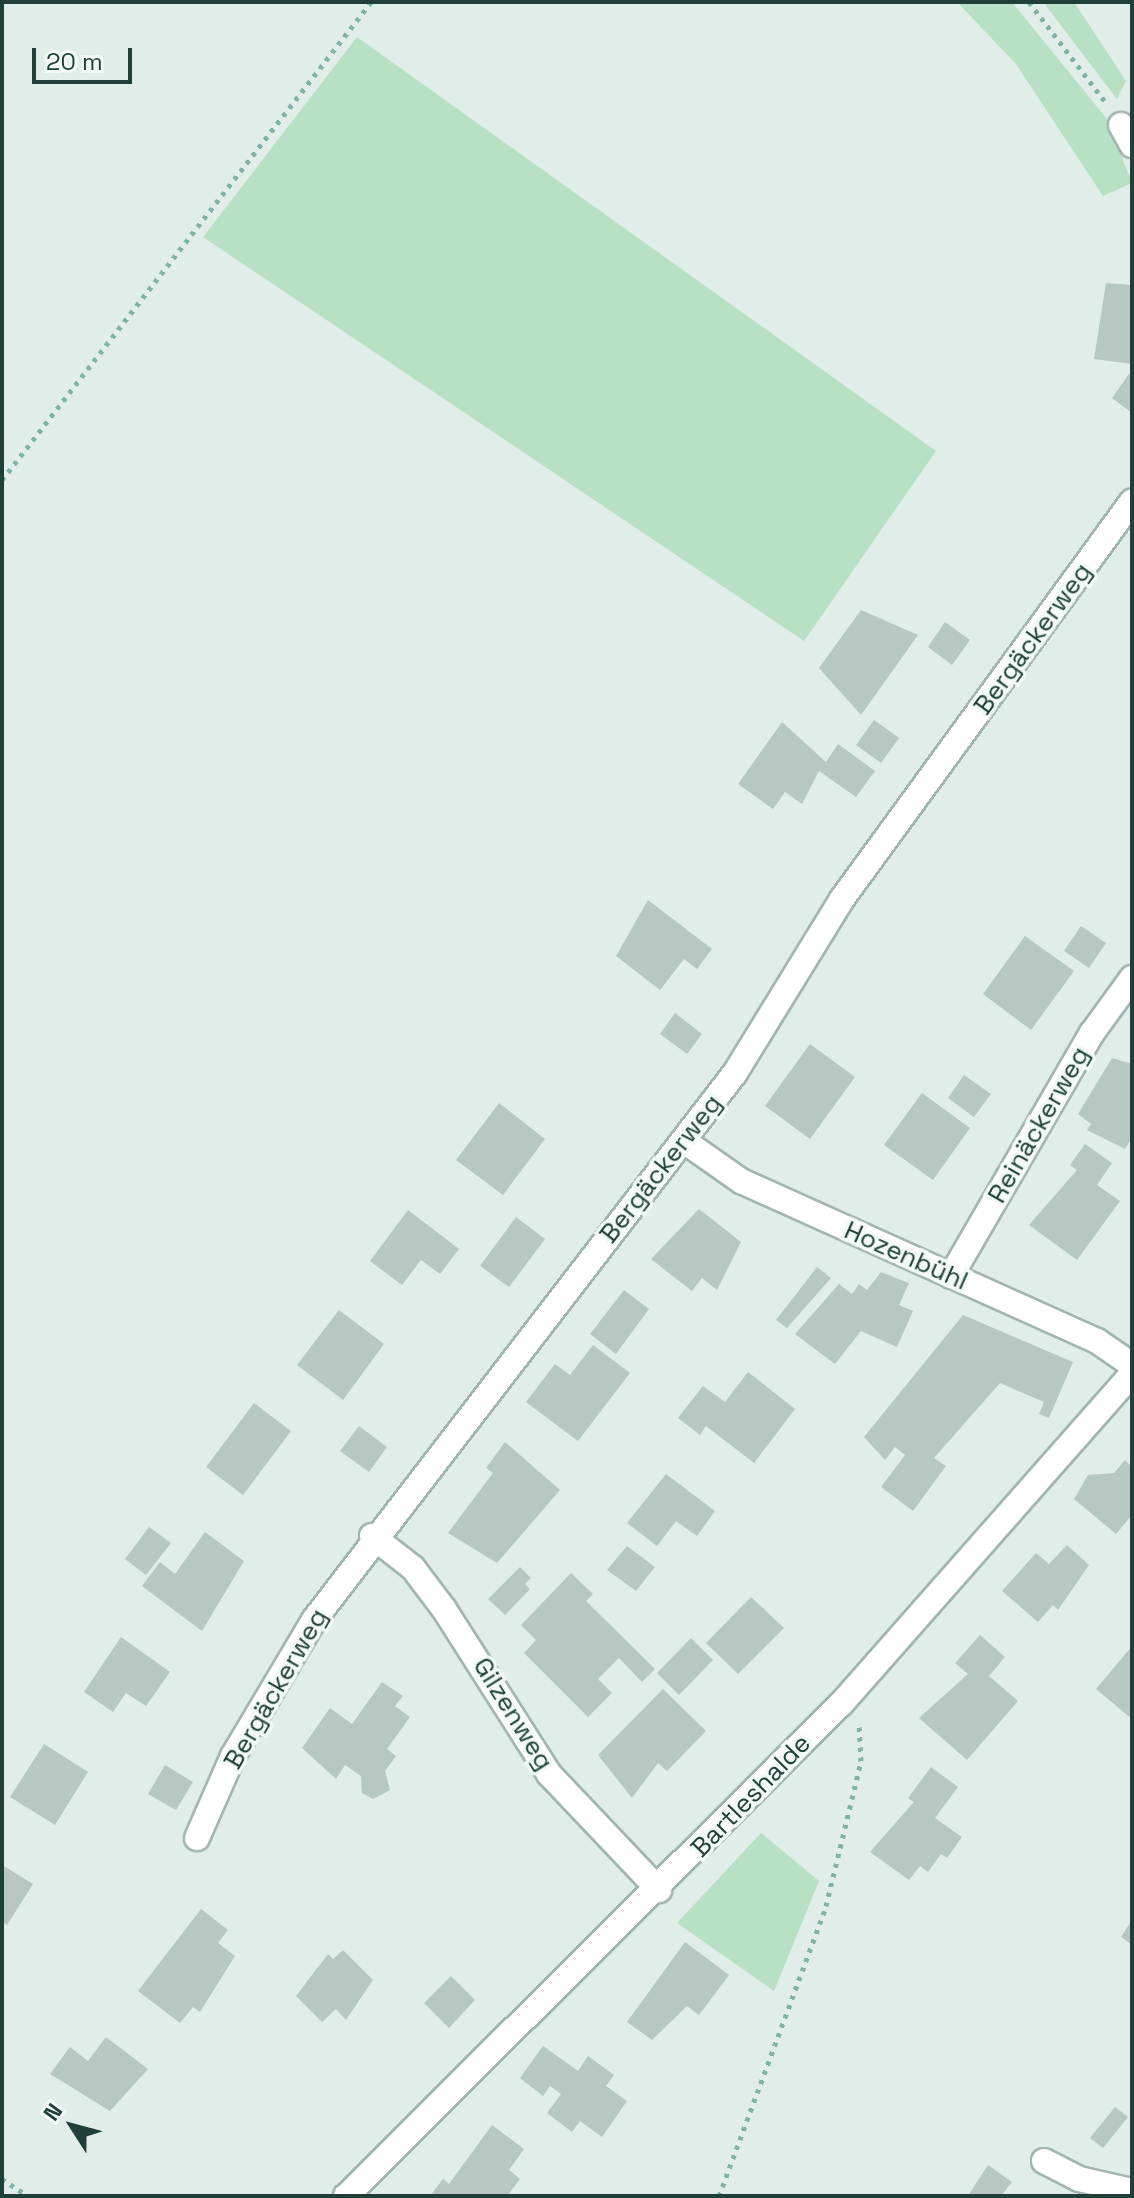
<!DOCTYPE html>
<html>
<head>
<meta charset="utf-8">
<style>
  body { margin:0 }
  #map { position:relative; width:1134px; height:2198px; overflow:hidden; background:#e1ede8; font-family:"Space Grotesk",sans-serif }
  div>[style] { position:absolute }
  .green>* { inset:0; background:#b8e0c4 }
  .building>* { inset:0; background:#b6c8c1 }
  .path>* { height:5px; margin-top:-2.5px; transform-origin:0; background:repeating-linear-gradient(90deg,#7fb3a5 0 4px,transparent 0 10px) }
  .roads { filter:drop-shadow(2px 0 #a3b5b0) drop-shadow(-2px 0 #a3b5b0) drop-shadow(0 2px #a3b5b0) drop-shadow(0 -2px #a3b5b0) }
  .minor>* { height:24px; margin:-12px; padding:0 12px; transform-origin:12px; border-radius:12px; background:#fff }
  span { translate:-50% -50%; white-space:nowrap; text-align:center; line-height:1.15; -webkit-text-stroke:7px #f2f9f6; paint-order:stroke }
  .street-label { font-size:26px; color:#203f38 }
  .frame { position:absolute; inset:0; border:4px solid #203f38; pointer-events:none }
  .north { position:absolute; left:32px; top:2086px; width:80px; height:80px; -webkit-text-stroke:6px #f2f9f6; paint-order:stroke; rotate:306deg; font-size:22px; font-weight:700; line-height:32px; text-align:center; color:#203f38 }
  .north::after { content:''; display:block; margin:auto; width:28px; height:36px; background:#203f38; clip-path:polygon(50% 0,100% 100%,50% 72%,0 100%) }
  .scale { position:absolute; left:32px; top:48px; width:100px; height:36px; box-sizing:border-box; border:4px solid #203f38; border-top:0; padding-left:10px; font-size:24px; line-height:28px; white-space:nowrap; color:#203f38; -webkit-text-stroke:6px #f2f9f6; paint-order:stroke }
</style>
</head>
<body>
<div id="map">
  <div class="green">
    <i style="clip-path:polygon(957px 2px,1012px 2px,1107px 119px,1132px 183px,1103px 196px,1016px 64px)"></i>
    <i style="clip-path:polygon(1043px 2px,1074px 2px,1126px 81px,1117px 99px)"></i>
    <i style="clip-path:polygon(357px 37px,936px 451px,804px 641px,203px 237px)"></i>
    <i style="clip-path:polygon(761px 1833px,819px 1881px,774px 1991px,677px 1923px)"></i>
  </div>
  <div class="building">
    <i style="clip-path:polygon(1106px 283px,1132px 285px,1132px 364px,1094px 359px)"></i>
    <i style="clip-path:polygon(1129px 374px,1132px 376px,1132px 413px,1112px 398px)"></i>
    <i style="clip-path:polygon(861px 610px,918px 635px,861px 715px,819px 668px)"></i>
    <i style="clip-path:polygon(945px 622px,970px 640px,952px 665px,928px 647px)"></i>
    <i style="clip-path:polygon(874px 720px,899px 738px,881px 763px,856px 745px)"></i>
    <i style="clip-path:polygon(782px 722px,826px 762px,838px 744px,875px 771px,856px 797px,819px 771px,802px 804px,785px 792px,773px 809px,738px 784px)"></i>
    <i style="clip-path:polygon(648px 900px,712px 949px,697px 969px,684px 959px,660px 990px,616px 956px)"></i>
    <i style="clip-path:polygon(1081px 926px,1106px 943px,1089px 968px,1064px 951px)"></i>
    <i style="clip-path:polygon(1025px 936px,1074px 971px,1031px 1030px,983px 994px)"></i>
    <i style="clip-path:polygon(675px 1013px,702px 1034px,687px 1054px,660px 1034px)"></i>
    <i style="clip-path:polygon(810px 1044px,855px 1077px,810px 1139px,765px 1106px)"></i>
    <i style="clip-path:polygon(1112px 1058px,1132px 1064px,1132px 1138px,1125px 1149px,1087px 1130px,1091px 1124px,1078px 1114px)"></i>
    <i style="clip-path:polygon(964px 1075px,991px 1094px,974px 1117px,948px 1098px)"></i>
    <i style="clip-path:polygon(922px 1093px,970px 1128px,933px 1180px,884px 1145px)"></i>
    <i style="clip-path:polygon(499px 1103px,545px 1139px,503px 1195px,456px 1160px)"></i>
    <i style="clip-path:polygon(1085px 1144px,1112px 1163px,1097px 1185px,1120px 1201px,1077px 1260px,1029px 1225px,1077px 1170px,1070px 1165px)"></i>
    <i style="clip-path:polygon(699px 1209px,741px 1242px,717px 1290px,702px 1278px,692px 1291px,651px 1259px)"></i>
    <i style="clip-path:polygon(408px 1210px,459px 1249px,440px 1274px,421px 1260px,402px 1285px,370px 1261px)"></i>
    <i style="clip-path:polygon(516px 1217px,545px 1239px,509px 1287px,480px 1266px)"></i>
    <i style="clip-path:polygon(817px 1267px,831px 1278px,787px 1328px,776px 1320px)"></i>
    <i style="clip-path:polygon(881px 1272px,909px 1283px,899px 1305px,913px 1311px,897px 1347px,861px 1331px,835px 1364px,795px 1334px,839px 1284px,852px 1294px,859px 1284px,867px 1290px)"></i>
    <i style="clip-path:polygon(624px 1290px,649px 1309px,616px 1354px,590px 1334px)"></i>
    <i style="clip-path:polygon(339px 1310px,384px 1344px,343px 1400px,297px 1365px)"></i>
    <i style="clip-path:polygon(963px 1315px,1073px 1362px,1049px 1418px,1039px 1414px,1044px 1402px,1000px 1383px,934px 1458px,946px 1466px,913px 1511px,881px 1487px,905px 1455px,895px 1447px,885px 1460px,864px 1437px)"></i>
    <i style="clip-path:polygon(593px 1345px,630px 1373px,578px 1441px,526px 1402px,555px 1364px,570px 1375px)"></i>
    <i style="clip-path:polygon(748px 1372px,795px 1409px,754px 1463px,706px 1426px,700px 1435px,678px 1418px,703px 1386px,725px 1402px)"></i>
    <i style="clip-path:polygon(254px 1403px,291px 1431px,243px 1495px,206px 1467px)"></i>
    <i style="clip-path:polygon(359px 1426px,387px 1447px,369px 1472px,340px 1451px)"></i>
    <i style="clip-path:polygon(505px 1442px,560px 1490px,497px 1563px,448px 1533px,493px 1473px,486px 1468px)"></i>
    <i style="clip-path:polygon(1125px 1460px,1132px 1467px,1132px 1515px,1116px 1534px,1074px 1499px,1088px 1475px,1114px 1473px)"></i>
    <i style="clip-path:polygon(666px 1474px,715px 1511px,697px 1536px,676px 1521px,657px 1546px,627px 1523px)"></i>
    <i style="clip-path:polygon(149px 1527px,171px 1543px,146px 1575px,125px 1559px)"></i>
    <i style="clip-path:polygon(205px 1532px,244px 1561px,202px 1631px,142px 1586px,160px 1562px,175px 1574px)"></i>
    <i style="clip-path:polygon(1067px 1545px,1089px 1565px,1058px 1610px,1053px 1605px,1038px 1622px,1002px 1591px,1036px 1553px,1049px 1564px)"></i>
    <i style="clip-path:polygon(627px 1546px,655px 1567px,636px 1591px,607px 1570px)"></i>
    <i style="clip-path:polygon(520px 1567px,531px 1578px,525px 1584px,530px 1589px,505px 1615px,488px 1599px)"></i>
    <i style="clip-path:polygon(571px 1573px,593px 1594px,586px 1601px,655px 1669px,642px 1682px,619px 1658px,598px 1679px,612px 1693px,588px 1717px,524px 1653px,536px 1640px,521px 1625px)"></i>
    <i style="clip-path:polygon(751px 1597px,784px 1628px,738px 1674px,706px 1643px)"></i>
    <i style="clip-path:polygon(980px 1635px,1005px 1657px,989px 1676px,1018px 1701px,967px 1760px,919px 1718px,968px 1674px,955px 1663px)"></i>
    <i style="clip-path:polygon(121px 1637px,170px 1672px,146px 1706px,126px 1693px,113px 1712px,84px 1692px)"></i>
    <i style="clip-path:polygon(691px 1638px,713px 1660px,679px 1695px,657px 1673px)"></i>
    <i style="clip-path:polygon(1132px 1646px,1132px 1719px,1096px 1689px)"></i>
    <i style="clip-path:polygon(382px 1682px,403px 1696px,395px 1706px,410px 1717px,387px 1749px,396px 1756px,385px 1771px,390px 1790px,373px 1799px,362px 1793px,361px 1776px,345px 1765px,336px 1779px,302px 1748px,330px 1708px,352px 1724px)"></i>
    <i style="clip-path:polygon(663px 1689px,706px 1731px,667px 1771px,658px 1763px,632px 1798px,598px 1755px)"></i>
    <i style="clip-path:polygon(44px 1744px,88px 1772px,55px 1825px,10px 1797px)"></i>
    <i style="clip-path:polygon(165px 1765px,193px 1782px,176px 1810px,148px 1794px)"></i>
    <i style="clip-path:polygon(931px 1767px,958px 1787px,935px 1818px,962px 1837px,947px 1858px,941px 1854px,928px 1872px,920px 1866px,909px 1880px,870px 1852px,914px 1802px,908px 1798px)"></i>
    <i style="clip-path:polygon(2px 1865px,33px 1884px,7px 1925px,2px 1922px)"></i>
    <i style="clip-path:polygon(201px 1909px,228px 1930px,218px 1943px,235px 1956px,200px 2012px,193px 2007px,180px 2023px,138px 1991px)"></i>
    <i style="clip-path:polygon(1132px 1920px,1132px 1945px,1121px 1937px)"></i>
    <i style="clip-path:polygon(685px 1942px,729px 1975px,699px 2015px,687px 2006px,652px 2040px,627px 2022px)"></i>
    <i style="clip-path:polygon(343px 1950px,373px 1980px,346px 2020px,336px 2009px,322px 2022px,296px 1996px,328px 1954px,333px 1959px)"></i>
    <i style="clip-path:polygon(451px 1976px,475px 2000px,449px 2028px,424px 2003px)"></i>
    <i style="clip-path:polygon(106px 2037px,148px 2069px,110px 2111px,50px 2074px,70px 2047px,88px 2061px)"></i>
    <i style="clip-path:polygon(543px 2046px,578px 2071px,588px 2056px,614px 2075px,606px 2086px,627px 2101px,602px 2137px,580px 2121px,572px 2132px,547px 2113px,561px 2094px,550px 2086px,543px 2096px,520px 2078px)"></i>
    <i style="clip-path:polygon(1115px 2107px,1128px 2117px,1103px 2148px,1090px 2138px)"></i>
    <i style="clip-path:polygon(492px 2125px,524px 2149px,509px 2170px,520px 2179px,507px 2196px,430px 2196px,443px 2179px,449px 2184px)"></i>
    <i style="clip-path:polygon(988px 2165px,1012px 2182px,1001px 2196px,968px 2196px)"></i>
  </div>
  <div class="path">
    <i style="left:1029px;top:2px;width:128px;rotate:52.6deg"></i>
    <i style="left:2px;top:480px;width:604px;rotate:-52.33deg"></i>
    <i style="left:2px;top:2179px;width:31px;rotate:33deg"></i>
    <i style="left:719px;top:2196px;width:309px;rotate:-69.7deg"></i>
    <i style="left:826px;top:1906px;width:149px;rotate:-76.4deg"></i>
    <i style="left:861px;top:1761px;width:38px;rotate:-93deg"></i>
  </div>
  <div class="roads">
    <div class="minor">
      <i style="left:1121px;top:125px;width:23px;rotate:61deg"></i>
      <i style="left:684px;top:1141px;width:70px;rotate:35.1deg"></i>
      <i style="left:741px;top:1181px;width:390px;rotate:24.2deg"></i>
      <i style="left:1097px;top:1341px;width:42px;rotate:34.4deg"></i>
      <i style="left:951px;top:1276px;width:281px;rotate:-59.9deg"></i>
      <i style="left:1092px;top:1033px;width:68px;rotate:-54deg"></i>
      <i style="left:372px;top:1536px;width:52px;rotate:38deg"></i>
      <i style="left:413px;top:1568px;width:51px;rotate:52.9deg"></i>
      <i style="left:444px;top:1609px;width:196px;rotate:57.5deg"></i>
      <i style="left:549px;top:1774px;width:160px;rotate:46.5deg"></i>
      <i style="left:197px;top:1838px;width:90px;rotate:-66.3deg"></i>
      <i style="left:233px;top:1756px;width:158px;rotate:-59.2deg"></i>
      <i style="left:314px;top:1620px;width:690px;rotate:-52.42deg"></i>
      <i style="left:735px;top:1073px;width:204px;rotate:-58.4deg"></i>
      <i style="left:842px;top:899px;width:492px;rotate:-53.9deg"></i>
      <i style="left:1044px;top:2161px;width:39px;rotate:27deg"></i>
      <i style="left:1079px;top:2179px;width:54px;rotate:12.8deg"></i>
      <i style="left:346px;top:2196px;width:698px;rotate:-44.83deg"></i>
      <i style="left:841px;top:1704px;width:440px;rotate:-48.6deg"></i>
    </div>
  </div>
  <div class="street-label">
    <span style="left:1033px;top:639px;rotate:-54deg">Bergäckerweg</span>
    <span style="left:1039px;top:1125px;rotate:-60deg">Reinäckerweg</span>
    <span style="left:661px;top:1169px;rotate:-52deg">Bergäckerweg</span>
    <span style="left:906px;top:1256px;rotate:24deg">Hozenbühl</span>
    <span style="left:276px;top:1689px;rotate:-60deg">Bergäckerweg</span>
    <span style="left:513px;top:1714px;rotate:58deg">Gilzenweg</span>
    <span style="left:751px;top:1796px;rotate:-46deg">Bartleshalde</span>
  </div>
  <div class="frame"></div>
  <div class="north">N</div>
  <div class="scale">20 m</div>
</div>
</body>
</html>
